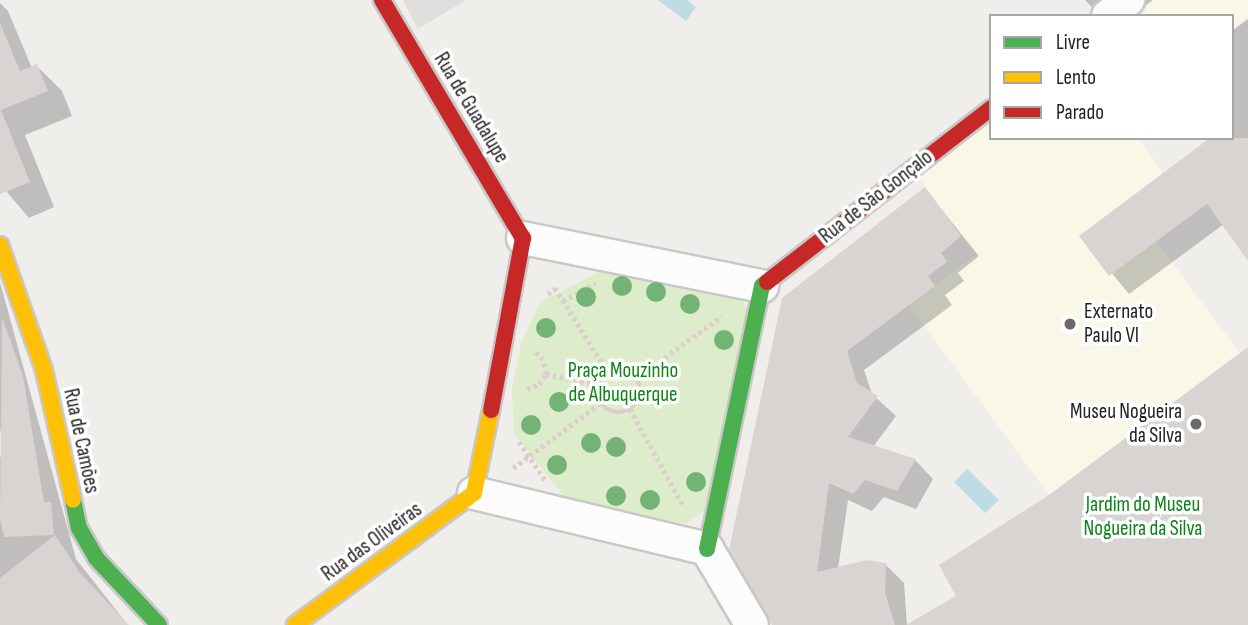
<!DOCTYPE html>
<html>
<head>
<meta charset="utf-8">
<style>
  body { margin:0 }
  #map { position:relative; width:1248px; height:625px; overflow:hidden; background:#f0eeeb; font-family:"Sofia Sans Condensed",sans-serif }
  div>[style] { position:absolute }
  .residential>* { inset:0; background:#dfdedc }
  .education>* { inset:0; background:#f8f7e8 }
  .grass>* { inset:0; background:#ddeccb }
  .water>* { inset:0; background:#bfdbe3 }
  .shadow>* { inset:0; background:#0003 }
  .building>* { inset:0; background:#d7d4d2 }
  .path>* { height:4.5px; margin-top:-2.25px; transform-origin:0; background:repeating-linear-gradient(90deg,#dccecd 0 3.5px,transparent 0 7px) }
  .path>.ring { margin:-2.25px; padding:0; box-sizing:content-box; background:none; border:4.5px solid #dccecd; border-radius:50% }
  .roads { filter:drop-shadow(2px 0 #c9c8c7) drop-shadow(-2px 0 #c9c8c7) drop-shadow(0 2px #c9c8c7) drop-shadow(0 -2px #c9c8c7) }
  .street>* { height:32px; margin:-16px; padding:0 16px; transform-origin:16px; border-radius:16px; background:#fdfcfc }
  .fast>* { height:16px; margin:-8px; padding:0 8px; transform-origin:8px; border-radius:8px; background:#4caf50 }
  .slow>* { height:16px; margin:-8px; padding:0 8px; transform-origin:8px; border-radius:8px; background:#ffc107 }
  .jam>* { height:16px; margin:-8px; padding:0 8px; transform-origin:8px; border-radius:8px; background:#c62828 }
  .trees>* { width:20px; height:20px; margin:-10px; border-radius:50%; background:#73b476 }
  .dots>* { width:19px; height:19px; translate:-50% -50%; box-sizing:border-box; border:4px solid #fff; border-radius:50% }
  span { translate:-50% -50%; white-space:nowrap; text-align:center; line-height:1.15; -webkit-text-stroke:7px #fff; paint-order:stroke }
  .street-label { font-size:21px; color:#222 }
  .poi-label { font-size:21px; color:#222 }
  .left { translate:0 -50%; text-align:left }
  .right { translate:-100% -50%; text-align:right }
  .park-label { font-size:21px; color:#0c8416 }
  .legend { position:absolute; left:989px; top:14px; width:245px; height:126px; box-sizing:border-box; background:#fff; border:2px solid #a7a7a7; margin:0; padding:9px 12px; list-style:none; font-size:21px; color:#222 }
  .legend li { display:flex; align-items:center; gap:14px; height:35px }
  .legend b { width:35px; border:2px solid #a7a7a7 }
</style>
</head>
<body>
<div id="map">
  <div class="residential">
    <i style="clip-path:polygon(403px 0,466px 0,418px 29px)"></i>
  </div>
  <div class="education">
    <i style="clip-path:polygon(1150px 0,1248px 0,1248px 17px,1232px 29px,1232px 16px,1129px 16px)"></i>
    <i style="clip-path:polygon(991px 118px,991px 138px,1138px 138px,1163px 173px,1079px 236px,1109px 276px,1156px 241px,1240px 353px,1049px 495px,909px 305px,976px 255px,916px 174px)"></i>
  </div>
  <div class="grass">
    <i style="clip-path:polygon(615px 264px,734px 289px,749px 310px,705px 511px,685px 524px,571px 505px,514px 434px,512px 388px,521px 344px,540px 302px)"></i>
  </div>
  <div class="water">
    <i style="clip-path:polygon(658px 0,687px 0,696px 7px,686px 21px)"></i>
    <i style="clip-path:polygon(967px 469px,999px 500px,985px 513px,954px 482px)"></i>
  </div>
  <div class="shadow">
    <i style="clip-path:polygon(1085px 0,1153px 0,1133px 16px,1100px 16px)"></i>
    <i style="clip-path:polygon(0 3px,8px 11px,32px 68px,37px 66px,62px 91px,72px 116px,25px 135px,54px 207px,29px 218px,0 184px)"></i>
    <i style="clip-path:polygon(1248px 19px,1248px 258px,1224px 224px,1129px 294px,1081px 236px,1232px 138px,1232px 31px)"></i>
    <i style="clip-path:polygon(925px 189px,979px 256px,958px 273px,964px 281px,945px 295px,952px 305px,864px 370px,872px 394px,896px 416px,873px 447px,915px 460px,933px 479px,916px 509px,884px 497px,872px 511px,848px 500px,838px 569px,885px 564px,904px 583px,907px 625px,776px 625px,731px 550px)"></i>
    <i style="clip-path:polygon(0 282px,76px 559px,128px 625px,0 625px,0 457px,5px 457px,0 428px)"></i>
  </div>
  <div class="building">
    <i style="clip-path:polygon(0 23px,20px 71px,37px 64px,48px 91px,1px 110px,30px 182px,0 194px)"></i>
    <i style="clip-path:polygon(1210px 138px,1248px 138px,1248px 261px,1207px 204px,1109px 276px,1079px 236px)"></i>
    <i style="clip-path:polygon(925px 187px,961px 236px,941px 253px,947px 262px,928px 276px,935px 286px,847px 351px,857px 383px,878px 396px,848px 437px,916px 459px,897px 491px,865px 480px,853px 494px,829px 483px,817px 572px,867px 560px,886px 563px,885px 593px,895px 625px,772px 625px,729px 550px,782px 298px)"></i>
    <i style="clip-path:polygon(2px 317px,23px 376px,44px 502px,51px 502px,54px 535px,4px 537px,0 518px)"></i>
    <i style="clip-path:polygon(1248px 347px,1248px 625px,906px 625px,956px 596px,939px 565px,1049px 495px)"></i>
    <i style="clip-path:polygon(55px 535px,80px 573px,129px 625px,0 625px,0 578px)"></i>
  </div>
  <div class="path">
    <i style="left:548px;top:294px;width:9px;rotate:-41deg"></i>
    <i style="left:555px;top:288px;width:99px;rotate:57.8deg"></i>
    <i style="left:563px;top:301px;width:37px;rotate:-29deg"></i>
    <i class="ring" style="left:597px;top:369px;width:39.5px;height:39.5px"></i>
    <i style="left:546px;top:374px;width:52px;rotate:12.2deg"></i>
    <i style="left:636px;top:378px;width:106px;rotate:-35.8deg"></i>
    <i style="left:527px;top:389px;width:13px;rotate:-23deg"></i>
    <i style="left:539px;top:384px;width:12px;rotate:-55deg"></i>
    <i style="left:546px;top:374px;width:14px;rotate:-102deg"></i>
    <i style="left:543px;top:360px;width:11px;rotate:-135deg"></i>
    <i style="left:640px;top:395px;width:28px;rotate:18deg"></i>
    <i style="left:630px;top:409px;width:110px;rotate:61.1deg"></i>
    <i style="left:519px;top:442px;width:47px;rotate:55.3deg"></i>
    <i style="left:513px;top:468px;width:109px;rotate:-36.5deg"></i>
  </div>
  <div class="roads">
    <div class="street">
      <i style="left:1108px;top:16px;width:26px;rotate:-39deg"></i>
      <i style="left:523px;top:238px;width:244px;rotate:11.4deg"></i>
      <i style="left:474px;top:493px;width:240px;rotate:13.5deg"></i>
      <i style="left:707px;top:549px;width:88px;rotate:59.4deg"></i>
    </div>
    <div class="fast">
      <i style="left:73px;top:500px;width:29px;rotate:78deg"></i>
      <i style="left:79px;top:528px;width:34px;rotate:60deg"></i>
      <i style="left:96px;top:558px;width:92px;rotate:46.8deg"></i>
      <i style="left:707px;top:549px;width:269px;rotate:-78.2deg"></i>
      <i style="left:762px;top:286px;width:6px;rotate:-39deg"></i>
    </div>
    <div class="slow">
      <i style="left:0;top:245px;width:133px;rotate:70.6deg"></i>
      <i style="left:44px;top:370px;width:133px;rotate:77.4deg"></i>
      <i style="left:295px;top:625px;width:222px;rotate:-36.4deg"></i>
      <i style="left:474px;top:493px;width:85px;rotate:-78.4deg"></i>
    </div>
    <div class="jam">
      <i style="left:382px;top:0;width:277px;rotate:59.4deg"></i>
      <i style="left:523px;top:238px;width:175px;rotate:100.5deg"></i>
      <i style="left:767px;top:282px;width:284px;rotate:-37.8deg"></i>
    </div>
  </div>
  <div class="trees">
    <i style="left:622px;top:286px"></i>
    <i style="left:656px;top:292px"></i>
    <i style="left:586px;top:297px"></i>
    <i style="left:690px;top:304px"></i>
    <i style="left:546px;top:328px"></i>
    <i style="left:724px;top:340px"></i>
    <i style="left:559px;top:402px"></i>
    <i style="left:531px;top:425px"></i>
    <i style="left:591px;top:443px"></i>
    <i style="left:616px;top:447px"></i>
    <i style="left:557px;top:465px"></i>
    <i style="left:696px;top:482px"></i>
    <i style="left:616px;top:496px"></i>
    <i style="left:650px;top:500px"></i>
  </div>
  <div class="dots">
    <i style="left:1070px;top:324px;background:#6a6968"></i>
    <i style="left:1196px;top:424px;background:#6a6968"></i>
  </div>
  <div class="street-label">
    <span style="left:471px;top:108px;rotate:59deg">Rua de Guadalupe</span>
    <span style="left:876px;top:197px;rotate:-38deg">Rua de São Gonçalo</span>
    <span style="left:81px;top:441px;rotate:78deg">Rua de Camões</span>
    <span style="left:372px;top:542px;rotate:-36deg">Rua das Oliveiras</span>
  </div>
  <div class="poi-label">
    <span class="left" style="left:1084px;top:324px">Externato<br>Paulo VI</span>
    <span class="right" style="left:1182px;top:424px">Museu Nogueira<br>da Silva</span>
  </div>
  <div class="park-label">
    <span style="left:623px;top:383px">Praça Mouzinho<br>de Albuquerque</span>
    <span style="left:1143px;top:517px">Jardim do Museu<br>Nogueira da Silva</span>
  </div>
  <ul class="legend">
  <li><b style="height:9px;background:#4caf50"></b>Livre</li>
  <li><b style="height:9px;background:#ffc107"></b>Lento</li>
  <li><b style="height:9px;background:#c62828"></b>Parado</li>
  </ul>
</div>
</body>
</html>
